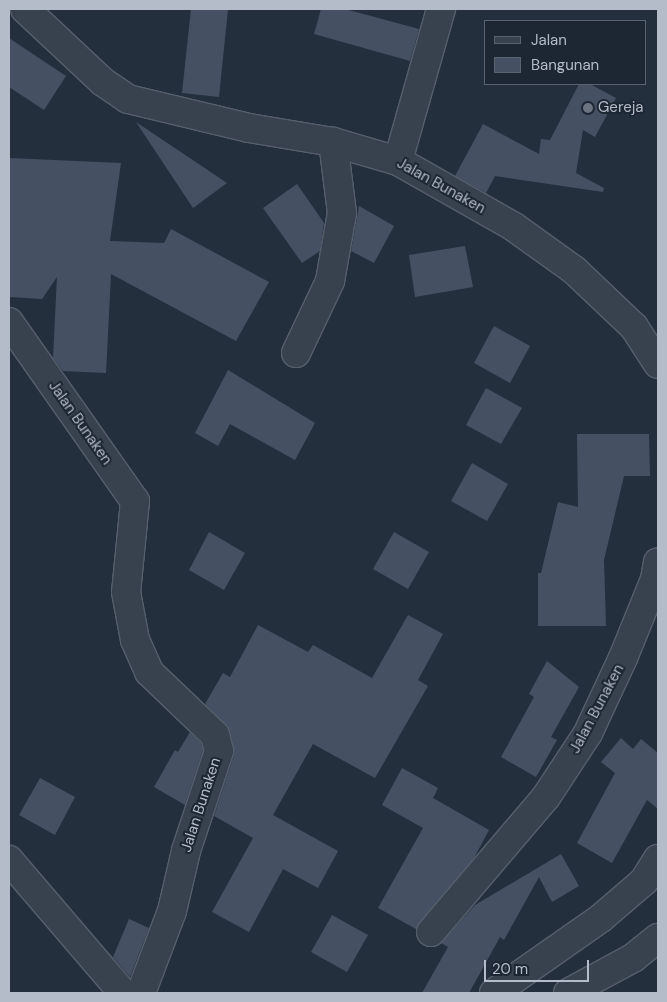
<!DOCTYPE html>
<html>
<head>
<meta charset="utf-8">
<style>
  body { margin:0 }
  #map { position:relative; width:667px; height:1002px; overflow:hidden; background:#242f3e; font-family:"DM Sans",sans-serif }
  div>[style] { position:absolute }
  .building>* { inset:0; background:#455162 }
  .roads { filter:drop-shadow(1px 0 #565f6c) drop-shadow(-1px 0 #565f6c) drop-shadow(0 1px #565f6c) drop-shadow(0 -1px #565f6c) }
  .minor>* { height:28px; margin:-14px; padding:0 14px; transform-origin:14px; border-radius:14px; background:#38414e }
  .dots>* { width:14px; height:14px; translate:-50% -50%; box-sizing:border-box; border:2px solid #1d2633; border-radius:50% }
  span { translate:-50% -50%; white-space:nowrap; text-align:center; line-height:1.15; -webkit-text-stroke:4px #1d2633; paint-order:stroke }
  .poi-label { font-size:15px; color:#b4bcc9 }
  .left { translate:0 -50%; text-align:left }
  .street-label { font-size:15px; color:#b4bcc9 }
  .frame { position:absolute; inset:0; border:10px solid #b4bcc9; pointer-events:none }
  .legend { position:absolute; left:484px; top:20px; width:162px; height:65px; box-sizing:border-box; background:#1d2633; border:1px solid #59626f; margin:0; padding:6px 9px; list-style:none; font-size:15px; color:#b4bcc9 }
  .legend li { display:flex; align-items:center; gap:10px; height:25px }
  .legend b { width:25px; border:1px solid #59626f }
  .scale { position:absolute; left:484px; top:960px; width:105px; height:22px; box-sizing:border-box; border:2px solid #b4bcc9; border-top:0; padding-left:6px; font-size:15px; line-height:18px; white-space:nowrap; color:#b4bcc9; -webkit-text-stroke:4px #1d2633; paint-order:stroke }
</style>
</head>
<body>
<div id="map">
  <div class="building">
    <i style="clip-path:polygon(191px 9px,228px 9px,219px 97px,182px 93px)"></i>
    <i style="clip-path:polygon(321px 9px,345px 9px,419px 29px,410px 61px,314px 34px)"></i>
    <i style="clip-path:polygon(9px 38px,66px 76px,44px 110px,9px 87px)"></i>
    <i style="clip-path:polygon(579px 84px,590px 84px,616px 98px,595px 137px,583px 130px,576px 173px,604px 188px,603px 192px,495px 176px,486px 193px,455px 176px,483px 124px,539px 154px,541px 139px,550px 140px)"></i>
    <i style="clip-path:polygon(136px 122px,227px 183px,193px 208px)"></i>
    <i style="clip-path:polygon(9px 158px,121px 163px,110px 241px,164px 243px,171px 229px,269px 282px,236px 341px,111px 274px,106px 373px,63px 371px,53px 358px,57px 277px,42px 299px,9px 297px)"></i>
    <i style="clip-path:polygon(297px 184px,324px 223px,320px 251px,302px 263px,263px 208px)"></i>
    <i style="clip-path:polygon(359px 206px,394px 226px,374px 263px,351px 251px)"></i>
    <i style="clip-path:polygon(465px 246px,473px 287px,415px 297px,409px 255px)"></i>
    <i style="clip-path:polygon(494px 326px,530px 346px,510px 383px,474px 363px)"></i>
    <i style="clip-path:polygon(228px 370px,315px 423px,295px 460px,230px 424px,218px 446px,195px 433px)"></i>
    <i style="clip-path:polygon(486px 388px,522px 408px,501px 444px,466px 425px)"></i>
    <i style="clip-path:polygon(577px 434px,649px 434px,650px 476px,624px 476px,604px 560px,606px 626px,538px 626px,538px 573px,541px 573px,558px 502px,578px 507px)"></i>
    <i style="clip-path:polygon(472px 463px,508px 484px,487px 521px,451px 501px)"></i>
    <i style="clip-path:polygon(209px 532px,245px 553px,224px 590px,189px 570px)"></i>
    <i style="clip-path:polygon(394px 532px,429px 552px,408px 589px,373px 569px)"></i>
    <i style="clip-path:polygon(408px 615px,443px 634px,418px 680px,428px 686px,375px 778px,313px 744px,273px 815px,338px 851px,318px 888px,283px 869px,249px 932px,212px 912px,253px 838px,214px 816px,234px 755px,230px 731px,205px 704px,223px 673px,230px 677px,258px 625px,308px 652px,313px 645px,372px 678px)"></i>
    <i style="clip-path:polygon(547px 661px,579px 687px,551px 737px,557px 740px,536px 777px,501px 757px,534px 697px,529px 694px)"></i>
    <i style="clip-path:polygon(190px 732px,201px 743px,203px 750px,185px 805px,154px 787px,175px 750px,178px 752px)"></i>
    <i style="clip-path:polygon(621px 738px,633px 749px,641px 739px,658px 753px,658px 809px,647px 800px,612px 863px,577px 843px,615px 773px,601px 762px)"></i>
    <i style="clip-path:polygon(402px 768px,438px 788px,433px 798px,489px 830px,474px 858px,416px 929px,378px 908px,423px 828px,382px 805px)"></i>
    <i style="clip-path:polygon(40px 778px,75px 797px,55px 835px,19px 815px)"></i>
    <i style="clip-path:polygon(561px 854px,579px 886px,552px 902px,539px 877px,504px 940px,500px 937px,469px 993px,422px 993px,448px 947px,441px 943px,475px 905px)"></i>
    <i style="clip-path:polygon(332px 915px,368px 935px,347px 972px,311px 952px)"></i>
    <i style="clip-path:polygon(129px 919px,149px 928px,130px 977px,113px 957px)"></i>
  </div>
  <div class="roads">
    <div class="minor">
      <i style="left:25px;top:9px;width:107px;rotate:43.1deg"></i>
      <i style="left:103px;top:82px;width:30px;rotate:34deg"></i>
      <i style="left:128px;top:99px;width:124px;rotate:13.5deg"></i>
      <i style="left:249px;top:128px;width:85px;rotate:9.5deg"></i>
      <i style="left:333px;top:142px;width:68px;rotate:16.3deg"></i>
      <i style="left:398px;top:161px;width:133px;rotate:29.6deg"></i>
      <i style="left:514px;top:227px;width:74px;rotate:35.6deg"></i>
      <i style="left:574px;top:270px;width:83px;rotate:43.5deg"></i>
      <i style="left:634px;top:327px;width:44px;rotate:57deg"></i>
      <i style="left:398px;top:161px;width:158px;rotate:-74.2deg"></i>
      <i style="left:9px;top:322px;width:219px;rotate:54.9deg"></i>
      <i style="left:135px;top:501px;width:91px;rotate:95.6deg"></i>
      <i style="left:126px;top:592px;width:49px;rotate:79.4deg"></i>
      <i style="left:135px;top:640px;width:35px;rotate:66deg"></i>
      <i style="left:149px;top:672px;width:91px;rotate:43.7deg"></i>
      <i style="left:215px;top:735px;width:16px;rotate:76deg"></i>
      <i style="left:219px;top:751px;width:105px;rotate:108.3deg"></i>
      <i style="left:186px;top:851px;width:62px;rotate:103.1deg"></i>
      <i style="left:172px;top:911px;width:88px;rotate:110.7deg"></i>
      <i style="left:296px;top:353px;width:80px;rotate:-64.7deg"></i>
      <i style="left:330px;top:281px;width:69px;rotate:-80deg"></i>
      <i style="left:342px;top:213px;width:72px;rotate:-97.2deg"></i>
      <i style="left:9px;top:860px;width:175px;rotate:49.4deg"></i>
      <i style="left:431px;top:932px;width:177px;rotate:-49.6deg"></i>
      <i style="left:546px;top:797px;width:77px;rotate:-56.7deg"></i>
      <i style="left:588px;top:733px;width:83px;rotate:-65deg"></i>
      <i style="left:623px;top:658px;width:85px;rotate:-67.9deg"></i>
      <i style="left:655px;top:579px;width:17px;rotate:-80deg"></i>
      <i style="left:494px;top:993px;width:131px;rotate:-35deg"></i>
      <i style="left:601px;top:918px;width:57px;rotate:-40.7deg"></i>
      <i style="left:644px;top:881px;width:26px;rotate:-58deg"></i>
      <i style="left:568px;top:993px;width:74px;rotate:-28.3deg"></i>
      <i style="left:633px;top:958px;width:32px;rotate:-39deg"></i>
    </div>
  </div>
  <div class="dots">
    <i style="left:588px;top:108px;background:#6b7280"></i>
  </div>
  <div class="poi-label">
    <span class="left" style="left:598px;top:108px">Gereja</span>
  </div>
  <div class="street-label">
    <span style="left:441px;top:186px;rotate:29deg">Jalan Bunaken</span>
    <span style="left:80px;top:423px;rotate:55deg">Jalan Bunaken</span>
    <span style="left:597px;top:709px;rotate:-62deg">Jalan Bunaken</span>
    <span style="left:201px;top:805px;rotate:-72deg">Jalan Bunaken</span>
  </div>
  <div class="frame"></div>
  <ul class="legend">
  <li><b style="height:6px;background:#38414e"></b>Jalan</li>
  <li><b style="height:14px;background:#455162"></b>Bangunan</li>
  </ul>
  <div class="scale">20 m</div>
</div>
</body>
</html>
